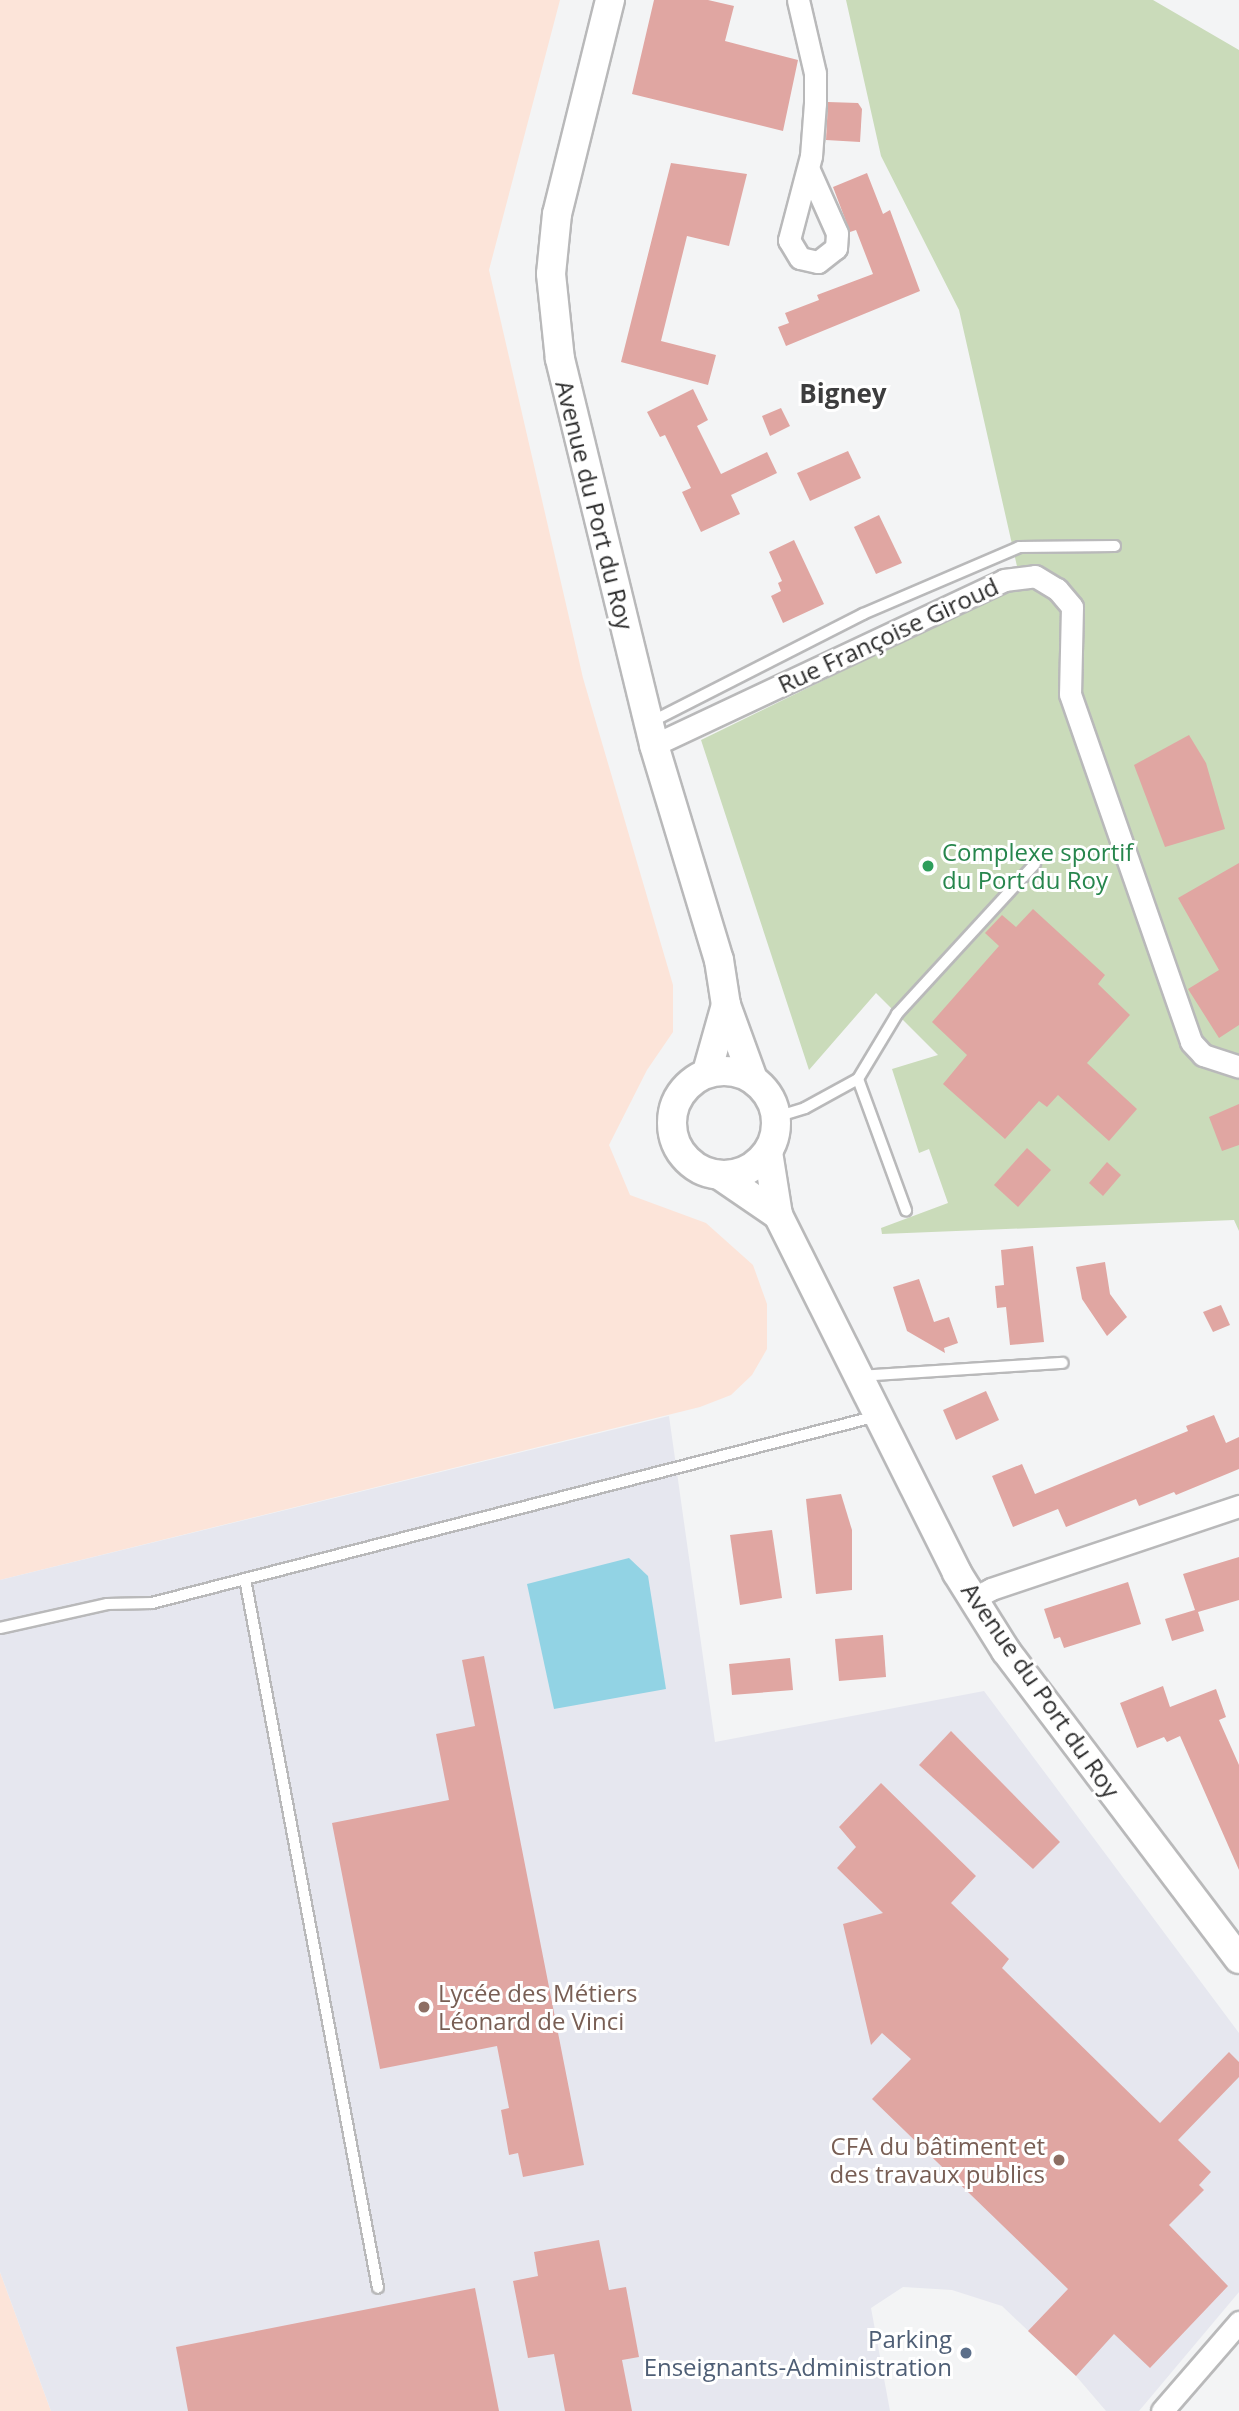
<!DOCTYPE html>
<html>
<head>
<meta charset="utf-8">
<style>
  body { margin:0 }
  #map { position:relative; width:1239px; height:2411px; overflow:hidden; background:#f3f4f5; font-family:"Open Sans",sans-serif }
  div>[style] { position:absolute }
  .industrial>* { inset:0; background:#fce4d9 }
  .built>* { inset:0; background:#e6e7ef }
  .green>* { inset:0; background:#cadbba }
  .water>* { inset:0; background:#92d3e4 }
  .building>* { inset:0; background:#e0a6a2 }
  .roads { filter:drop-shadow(2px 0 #b9b9ba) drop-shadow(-2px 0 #b9b9ba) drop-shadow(0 2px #b9b9ba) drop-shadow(0 -2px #b9b9ba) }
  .service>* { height:10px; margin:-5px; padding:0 5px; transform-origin:5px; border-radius:5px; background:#fff }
  .minor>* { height:21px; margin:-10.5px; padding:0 10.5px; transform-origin:10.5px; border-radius:10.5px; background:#fff }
  .tertiary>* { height:28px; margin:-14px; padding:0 14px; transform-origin:14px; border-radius:14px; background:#fff }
  .tertiary>.ring { margin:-14px; padding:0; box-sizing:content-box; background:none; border:28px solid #fff; border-radius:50% }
  .dots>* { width:19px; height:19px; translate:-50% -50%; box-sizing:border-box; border:4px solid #fff; border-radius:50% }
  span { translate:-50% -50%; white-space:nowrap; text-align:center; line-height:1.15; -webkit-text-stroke:6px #fff; paint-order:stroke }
  .street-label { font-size:24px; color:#2b2b2b }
  .leisure-label { font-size:24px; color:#27864d }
  .left { translate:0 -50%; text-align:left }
  .education-label { font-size:24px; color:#785e54 }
  .right { translate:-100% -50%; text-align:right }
  .service-label { font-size:24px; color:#4e5e75 }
  .neighbourhood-label { font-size:26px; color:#3d3d3e; font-weight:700 }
</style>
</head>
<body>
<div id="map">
  <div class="industrial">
    <i style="clip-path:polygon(0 0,560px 0,489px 270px,583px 678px,673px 985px,673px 1032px,647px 1070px,609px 1145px,630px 1195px,706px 1223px,753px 1265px,767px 1304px,767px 1349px,752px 1375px,731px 1395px,700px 1407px,0 1580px)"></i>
    <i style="clip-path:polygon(0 2272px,51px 2411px,0 2411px)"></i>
  </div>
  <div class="built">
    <i style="clip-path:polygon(669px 1416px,715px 1742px,984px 1691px,1239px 2033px,1239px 2292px,1139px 2411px,1106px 2411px,1076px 2376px,1002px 2306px,952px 2290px,903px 2287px,871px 2308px,890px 2411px,51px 2411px,0 2272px,0 1580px)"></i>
  </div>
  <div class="green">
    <i style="clip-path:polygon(846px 0,1153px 0,1239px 50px,1239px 1231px,1234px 1220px,882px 1234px,881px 1228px,948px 1203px,929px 1149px,919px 1153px,892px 1069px,938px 1055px,876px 993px,809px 1070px,701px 740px,1021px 584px,959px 310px,881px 156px)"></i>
  </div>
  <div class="water">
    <i style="clip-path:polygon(629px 1558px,648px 1576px,666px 1689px,554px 1709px,527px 1584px)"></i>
  </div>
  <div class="building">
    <i style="clip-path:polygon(654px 0,708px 0,734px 6px,725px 41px,798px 60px,783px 131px,632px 94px)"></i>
    <i style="clip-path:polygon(828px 102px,858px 103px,862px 109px,860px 142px,826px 140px)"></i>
    <i style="clip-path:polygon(671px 163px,747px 174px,729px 246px,687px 236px,661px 341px,716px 355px,708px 385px,621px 362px)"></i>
    <i style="clip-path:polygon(867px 173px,883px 214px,890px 210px,920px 291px,786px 346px,778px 327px,789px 323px,785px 313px,819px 300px,817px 295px,873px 274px,856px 230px,850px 232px,833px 187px)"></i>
    <i style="clip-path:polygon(693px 389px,708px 420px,697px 426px,721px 474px,767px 452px,777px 473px,731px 495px,740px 514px,701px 532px,682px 492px,691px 488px,665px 435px,660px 437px,647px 412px)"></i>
    <i style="clip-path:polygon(781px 408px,790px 426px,770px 436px,762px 416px)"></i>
    <i style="clip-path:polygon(848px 451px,861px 478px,810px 501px,797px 473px)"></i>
    <i style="clip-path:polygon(879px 515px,902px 563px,876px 574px,854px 527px)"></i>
    <i style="clip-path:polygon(794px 540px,824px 604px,783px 623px,771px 596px,781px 591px,778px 583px,782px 581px,769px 552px)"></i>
    <i style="clip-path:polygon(1189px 735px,1206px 763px,1225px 829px,1165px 847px,1134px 765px)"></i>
    <i style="clip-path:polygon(1239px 863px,1239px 1025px,1219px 1038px,1188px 989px,1219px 970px,1178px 898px)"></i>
    <i style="clip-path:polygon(1033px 909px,1105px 975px,1098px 984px,1130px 1015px,1087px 1063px,1137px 1109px,1109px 1141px,1058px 1095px,1047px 1107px,1039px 1101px,1005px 1139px,943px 1084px,967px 1055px,932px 1022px,999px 946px,985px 933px,1002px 915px,1016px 927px)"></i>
    <i style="clip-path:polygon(1239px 1104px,1239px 1145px,1222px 1151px,1209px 1117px)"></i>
    <i style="clip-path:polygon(1027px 1148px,1051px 1170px,1018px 1207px,994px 1185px)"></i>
    <i style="clip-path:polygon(1107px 1162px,1121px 1175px,1103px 1196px,1089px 1183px)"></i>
    <i style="clip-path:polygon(1033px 1246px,1044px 1342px,1010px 1345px,1006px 1307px,997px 1308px,995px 1286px,1004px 1285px,1001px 1250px)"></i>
    <i style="clip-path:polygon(1105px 1262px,1110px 1294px,1127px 1317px,1107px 1336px,1082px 1299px,1076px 1267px)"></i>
    <i style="clip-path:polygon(919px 1279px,934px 1322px,949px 1317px,958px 1343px,944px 1348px,945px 1353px,907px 1331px,893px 1287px)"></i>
    <i style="clip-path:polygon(1221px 1305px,1230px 1325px,1213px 1332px,1203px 1312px)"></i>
    <i style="clip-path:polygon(986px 1391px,999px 1420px,956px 1440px,943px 1410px)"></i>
    <i style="clip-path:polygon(1214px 1415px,1226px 1443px,1239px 1437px,1239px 1469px,1176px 1495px,1174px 1492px,1139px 1506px,1136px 1499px,1066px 1527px,1058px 1509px,1013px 1527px,992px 1476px,1022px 1464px,1035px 1494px,1188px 1431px,1186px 1426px)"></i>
    <i style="clip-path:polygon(841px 1494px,852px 1530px,852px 1590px,816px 1594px,806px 1499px)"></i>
    <i style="clip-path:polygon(772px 1530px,782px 1598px,740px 1605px,730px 1535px)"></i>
    <i style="clip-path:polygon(1239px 1557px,1239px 1600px,1198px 1612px,1204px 1631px,1172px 1641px,1165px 1619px,1195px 1610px,1183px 1574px)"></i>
    <i style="clip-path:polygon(1128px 1582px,1141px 1624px,1064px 1648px,1060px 1637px,1054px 1639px,1044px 1609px)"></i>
    <i style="clip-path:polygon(883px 1635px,886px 1677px,839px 1681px,835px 1639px)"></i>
    <i style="clip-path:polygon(484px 1656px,584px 2165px,523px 2177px,518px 2153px,509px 2155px,501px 2110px,509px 2108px,497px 2046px,380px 2069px,332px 1823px,449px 1800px,436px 1734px,475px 1726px,462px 1660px)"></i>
    <i style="clip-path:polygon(790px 1658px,793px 1690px,732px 1695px,729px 1664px)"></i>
    <i style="clip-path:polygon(1163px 1686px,1170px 1707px,1216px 1689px,1226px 1717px,1219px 1720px,1239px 1765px,1239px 1870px,1180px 1736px,1167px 1742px,1164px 1737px,1137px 1748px,1120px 1703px)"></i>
    <i style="clip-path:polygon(951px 1731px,1060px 1842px,1033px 1869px,919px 1765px)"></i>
    <i style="clip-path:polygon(881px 1783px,976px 1876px,951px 1903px,1009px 1959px,1002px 1968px,1160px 2123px,1229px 2052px,1239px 2062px,1239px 2077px,1178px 2140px,1211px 2172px,1199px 2185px,1204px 2190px,1169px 2225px,1228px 2286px,1150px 2368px,1114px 2334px,1076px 2376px,1028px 2331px,1068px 2289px,872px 2099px,911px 2059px,882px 2033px,871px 2045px,843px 1924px,883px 1913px,837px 1868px,856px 1847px,839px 1827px)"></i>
    <i style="clip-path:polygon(599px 2240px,609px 2290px,626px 2287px,639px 2357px,622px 2360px,632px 2411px,565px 2411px,554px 2354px,528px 2358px,513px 2281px,538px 2276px,534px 2252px)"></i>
    <i style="clip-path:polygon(475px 2288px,499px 2411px,188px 2411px,176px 2347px)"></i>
  </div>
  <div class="roads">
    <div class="service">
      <i style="left:651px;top:722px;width:238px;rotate:-27deg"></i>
      <i style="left:863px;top:614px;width:170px;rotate:-23.2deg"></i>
      <i style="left:1019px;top:547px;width:96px;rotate:-0.6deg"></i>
      <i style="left:858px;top:1079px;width:76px;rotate:-59deg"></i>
      <i style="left:897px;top:1014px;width:204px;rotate:-47.4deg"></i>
      <i style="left:776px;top:1117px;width:30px;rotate:-17deg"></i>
      <i style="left:805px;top:1108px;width:60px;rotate:-28.7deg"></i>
      <i style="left:858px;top:1079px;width:140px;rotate:69.9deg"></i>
      <i style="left:860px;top:1376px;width:203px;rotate:-3.7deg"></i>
      <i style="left:245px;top:1579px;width:721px;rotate:79.38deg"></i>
      <i style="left:0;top:1628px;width:110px;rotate:-12.6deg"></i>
      <i style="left:107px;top:1604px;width:45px;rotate:-1.3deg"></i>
      <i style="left:152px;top:1603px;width:749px;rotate:-14.46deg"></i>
    </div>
    <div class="minor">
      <i style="left:798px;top:0;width:75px;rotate:76.9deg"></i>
      <i style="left:815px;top:73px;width:30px;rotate:90deg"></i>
      <i style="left:815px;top:103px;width:53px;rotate:94.3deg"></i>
      <i style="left:811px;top:156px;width:87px;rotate:104.7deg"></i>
      <i style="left:789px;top:240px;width:21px;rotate:59deg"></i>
      <i style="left:800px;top:258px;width:18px;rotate:13deg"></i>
      <i style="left:818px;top:262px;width:23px;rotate:-38deg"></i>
      <i style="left:836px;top:248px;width:15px;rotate:-86deg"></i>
      <i style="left:837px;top:233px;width:69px;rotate:-114deg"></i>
      <i style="left:654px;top:745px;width:387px;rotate:-25.2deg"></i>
      <i style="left:1004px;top:580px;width:31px;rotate:-7deg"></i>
      <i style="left:1035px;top:576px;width:26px;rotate:31deg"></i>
      <i style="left:1057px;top:589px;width:23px;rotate:50deg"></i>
      <i style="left:1072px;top:607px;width:87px;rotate:91.3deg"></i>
      <i style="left:1070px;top:694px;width:368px;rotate:70.8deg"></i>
      <i style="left:1191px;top:1042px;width:18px;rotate:47deg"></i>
      <i style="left:1203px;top:1055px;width:38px;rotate:18deg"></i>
      <i style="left:974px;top:1599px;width:20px;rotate:-30deg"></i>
      <i style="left:991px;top:1589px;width:262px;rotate:-18.5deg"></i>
      <i style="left:1162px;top:2411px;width:118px;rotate:-49.1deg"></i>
    </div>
    <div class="tertiary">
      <i style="left:610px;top:0;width:220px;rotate:103.9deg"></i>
      <i style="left:557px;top:214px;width:60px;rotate:95.7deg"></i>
      <i style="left:551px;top:274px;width:85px;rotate:84deg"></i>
      <i style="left:560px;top:359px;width:397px;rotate:76.3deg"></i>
      <i style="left:654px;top:745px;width:225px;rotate:73.2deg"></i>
      <i style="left:719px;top:960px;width:46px;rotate:81.2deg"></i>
      <i style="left:726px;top:1005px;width:79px;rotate:70deg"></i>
      <i class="ring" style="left:672px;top:1071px;width:76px;height:76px"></i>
      <i style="left:707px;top:1072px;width:70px;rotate:-74.2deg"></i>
      <i style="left:768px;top:1152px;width:64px;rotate:81deg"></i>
      <i style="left:778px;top:1215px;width:400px;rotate:63.4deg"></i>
      <i style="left:957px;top:1573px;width:92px;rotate:57.9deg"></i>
      <i style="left:1006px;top:1651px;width:386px;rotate:52.9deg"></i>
      <i style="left:721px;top:1176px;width:69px;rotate:34.4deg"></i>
    </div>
  </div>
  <div class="dots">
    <i style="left:928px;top:866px;background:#2e9e5b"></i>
    <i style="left:424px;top:2007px;background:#8d6e63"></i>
    <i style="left:1059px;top:2160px;background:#8d6e63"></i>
    <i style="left:966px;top:2353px;background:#5c6f8a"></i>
  </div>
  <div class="street-label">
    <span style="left:595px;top:505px;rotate:76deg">Avenue du Port du Roy</span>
    <span style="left:888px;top:635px;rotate:-25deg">Rue Françoise Giroud</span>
    <span style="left:1041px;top:1690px;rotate:55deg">Avenue du Port du Roy</span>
  </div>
  <div class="leisure-label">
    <span class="left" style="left:942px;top:866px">Complexe sportif<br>du Port du Roy</span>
  </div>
  <div class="education-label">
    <span class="left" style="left:438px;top:2007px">Lycée des Métiers<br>Léonard de Vinci</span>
    <span class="right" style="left:1045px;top:2160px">CFA du bâtiment et<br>des travaux publics</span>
  </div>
  <div class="service-label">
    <span class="right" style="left:952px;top:2353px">Parking<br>Enseignants-Administration</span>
  </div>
  <div class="neighbourhood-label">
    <span style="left:843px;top:394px">Bigney</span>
  </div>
</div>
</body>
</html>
